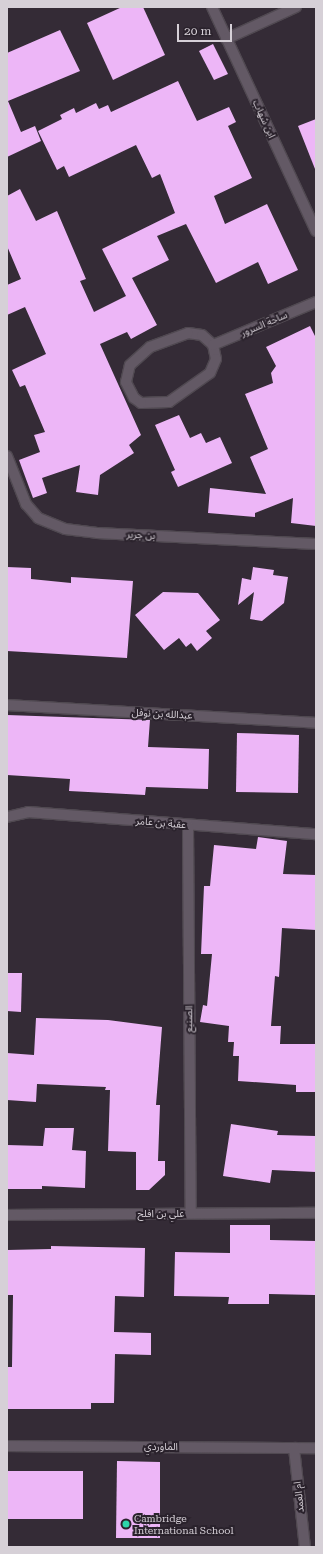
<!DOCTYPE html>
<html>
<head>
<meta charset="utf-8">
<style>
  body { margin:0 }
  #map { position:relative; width:323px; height:1554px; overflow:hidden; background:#342b36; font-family:"Roboto Serif","Noto Sans Arabic",serif }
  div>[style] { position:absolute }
  .building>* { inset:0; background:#edb6f7 }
  .roads { filter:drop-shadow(1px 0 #504951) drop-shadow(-1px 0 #504951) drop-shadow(0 1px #504951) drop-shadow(0 -1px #504951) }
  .minor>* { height:10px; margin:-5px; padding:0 5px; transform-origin:5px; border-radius:5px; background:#635965 }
  .dots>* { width:11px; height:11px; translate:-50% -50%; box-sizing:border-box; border:2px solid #2a222c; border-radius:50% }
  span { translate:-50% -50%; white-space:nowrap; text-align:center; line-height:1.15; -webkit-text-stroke:4px #2a222c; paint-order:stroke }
  .street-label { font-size:10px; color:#d6d0d7 }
  .poi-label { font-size:10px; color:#d6d0d7 }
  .left { translate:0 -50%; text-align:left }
  .frame { position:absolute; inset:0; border:8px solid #d6d0d7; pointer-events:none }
  .scale { position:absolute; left:177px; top:24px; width:55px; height:18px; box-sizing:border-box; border:2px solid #d6d0d7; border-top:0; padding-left:5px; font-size:12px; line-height:14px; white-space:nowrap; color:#d6d0d7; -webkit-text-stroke:3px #2a222c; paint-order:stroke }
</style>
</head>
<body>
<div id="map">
  <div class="building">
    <i style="clip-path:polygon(122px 7px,143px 7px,165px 55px,113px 80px,87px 23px)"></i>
    <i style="clip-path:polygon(60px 30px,80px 71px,8px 101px,21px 132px,35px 126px,41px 141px,7px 157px,7px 53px)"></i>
    <i style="clip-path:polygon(213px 44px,228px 74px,214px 80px,199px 51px)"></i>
    <i style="clip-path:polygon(178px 81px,197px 121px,229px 107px,236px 122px,228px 126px,252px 178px,214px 196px,225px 224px,267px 204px,298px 270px,268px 284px,258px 262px,216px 283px,186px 224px,157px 236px,169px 260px,132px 278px,157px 325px,131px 339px,127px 332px,100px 344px,141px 435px,129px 445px,134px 453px,100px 475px,98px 495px,76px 492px,80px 465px,42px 478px,47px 493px,33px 498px,19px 460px,40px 452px,34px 435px,45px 432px,25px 385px,20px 387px,12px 370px,46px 354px,25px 307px,7px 315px,7px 285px,21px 279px,7px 246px,7px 196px,20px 189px,36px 221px,57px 211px,86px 279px,80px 281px,94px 312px,126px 296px,102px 249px,175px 213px,160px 174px,152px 178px,136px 145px,69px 177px,64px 166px,57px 170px,38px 131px,62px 119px,60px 115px,74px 108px,76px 113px,96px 103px,99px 109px,108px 105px,111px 112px)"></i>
    <i style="clip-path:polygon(316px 119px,316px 169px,315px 169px,298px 126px)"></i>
    <i style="clip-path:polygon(310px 326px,316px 338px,316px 526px,291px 523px,293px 498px,255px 513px,255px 517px,208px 513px,210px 488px,266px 494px,250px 457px,268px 449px,245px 394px,273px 383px,271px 373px,276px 366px,266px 347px)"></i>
    <i style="clip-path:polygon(179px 415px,190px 438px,201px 433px,206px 443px,220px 437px,232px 463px,178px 487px,171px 472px,175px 470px,155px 425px)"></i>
    <i style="clip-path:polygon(7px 567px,31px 568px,31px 579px,71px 583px,71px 577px,133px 581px,127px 658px,7px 651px)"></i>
    <i style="clip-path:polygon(253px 567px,274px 570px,273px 575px,288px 577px,284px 603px,262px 621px,250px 619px,254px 592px,238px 605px,242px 578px,251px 580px)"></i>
    <i style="clip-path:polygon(163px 592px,198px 593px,220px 620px,206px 631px,212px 638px,197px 651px,191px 643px,186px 647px,179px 638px,164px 650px,135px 615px)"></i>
    <i style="clip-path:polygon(7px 715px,150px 720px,148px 747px,209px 749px,208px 789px,146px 787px,145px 795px,69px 791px,70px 779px,7px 775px)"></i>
    <i style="clip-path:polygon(237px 733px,299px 735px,298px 793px,236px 792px)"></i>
    <i style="clip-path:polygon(258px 837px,287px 841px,283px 874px,316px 875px,316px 930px,282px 928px,279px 977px,275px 976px,271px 1026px,281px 1026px,280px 1044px,316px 1044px,316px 1092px,296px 1092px,296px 1085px,238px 1081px,239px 1056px,233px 1056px,234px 1042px,228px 1042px,229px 1026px,200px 1022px,203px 1005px,207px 1006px,212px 954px,201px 954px,204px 886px,210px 886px,214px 845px,256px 849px)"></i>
    <i style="clip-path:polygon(7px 973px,22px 973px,21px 1012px,7px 1011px)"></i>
    <i style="clip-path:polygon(36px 1018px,108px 1020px,162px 1027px,156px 1105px,160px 1105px,158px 1161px,165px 1161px,165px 1175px,149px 1190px,136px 1190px,136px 1152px,108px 1151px,110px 1090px,105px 1090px,106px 1087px,37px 1084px,36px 1102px,7px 1100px,7px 1053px,34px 1055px)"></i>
    <i style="clip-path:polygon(231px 1124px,278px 1131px,277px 1135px,316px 1136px,316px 1172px,272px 1170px,270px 1183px,223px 1176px)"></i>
    <i style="clip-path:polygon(45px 1128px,74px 1128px,72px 1150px,86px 1151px,85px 1188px,42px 1186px,42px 1189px,7px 1189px,7px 1145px,43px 1146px)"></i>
    <i style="clip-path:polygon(230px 1225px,270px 1225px,270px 1240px,316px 1241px,315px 1295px,269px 1294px,269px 1304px,228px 1304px,229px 1297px,174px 1296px,175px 1252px,230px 1253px)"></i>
    <i style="clip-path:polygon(51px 1246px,145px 1248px,144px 1297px,115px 1296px,114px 1332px,151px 1333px,151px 1355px,115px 1354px,114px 1403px,91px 1403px,91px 1409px,7px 1409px,7px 1367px,12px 1367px,13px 1295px,7px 1295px,7px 1250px,51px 1249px)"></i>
    <i style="clip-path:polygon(117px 1461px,160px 1462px,160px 1538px,116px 1538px)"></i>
    <i style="clip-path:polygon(7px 1471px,83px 1471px,83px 1519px,7px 1519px)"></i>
  </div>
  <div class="roads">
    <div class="minor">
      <i style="left:212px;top:7px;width:247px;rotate:65.1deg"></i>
      <i style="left:226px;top:39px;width:77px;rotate:-24.6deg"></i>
      <i style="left:188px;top:333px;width:14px;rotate:8deg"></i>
      <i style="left:202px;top:335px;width:15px;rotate:42deg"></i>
      <i style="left:213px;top:345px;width:14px;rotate:78deg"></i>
      <i style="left:216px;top:359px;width:15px;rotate:113deg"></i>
      <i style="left:210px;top:373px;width:50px;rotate:144.7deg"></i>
      <i style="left:169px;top:402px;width:28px;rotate:178deg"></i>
      <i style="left:141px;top:403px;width:9px;rotate:-144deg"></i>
      <i style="left:134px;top:398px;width:18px;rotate:-117deg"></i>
      <i style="left:126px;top:382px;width:17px;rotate:-77deg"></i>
      <i style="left:130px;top:365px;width:27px;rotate:-42deg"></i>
      <i style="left:150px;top:347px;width:40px;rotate:-20.2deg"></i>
      <i style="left:213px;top:345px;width:112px;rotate:-22.7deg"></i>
      <i style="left:7px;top:456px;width:52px;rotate:68.4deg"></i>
      <i style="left:26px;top:504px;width:18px;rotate:49deg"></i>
      <i style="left:38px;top:518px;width:29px;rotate:22deg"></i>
      <i style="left:65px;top:529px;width:32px;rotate:7deg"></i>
      <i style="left:97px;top:533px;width:219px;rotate:2.9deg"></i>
      <i style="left:7px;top:705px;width:310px;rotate:3.3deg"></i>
      <i style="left:7px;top:817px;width:22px;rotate:-13deg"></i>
      <i style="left:28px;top:812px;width:289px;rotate:4.4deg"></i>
      <i style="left:188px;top:825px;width:388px;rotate:89.6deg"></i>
      <i style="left:7px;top:1215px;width:309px;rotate:-0.4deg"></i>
      <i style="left:7px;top:1446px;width:309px;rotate:0.4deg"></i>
      <i style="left:294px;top:1448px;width:100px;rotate:83.7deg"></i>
    </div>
  </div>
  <div class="dots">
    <i style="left:126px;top:1524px;background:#2cd5ab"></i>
  </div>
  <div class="street-label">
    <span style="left:264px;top:119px;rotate:65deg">ابن شهاب</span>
    <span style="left:264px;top:324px;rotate:-23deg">ساحة السرور</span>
    <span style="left:141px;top:535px;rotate:3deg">بن جرير</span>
    <span style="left:162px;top:714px;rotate:3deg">عبدالله بن نوفل</span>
    <span style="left:161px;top:823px;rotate:5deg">عقبة بن عامر</span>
    <span style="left:189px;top:1019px;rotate:-90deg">الصنيع</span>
    <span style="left:161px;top:1214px">علي بن افلح</span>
    <span style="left:161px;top:1447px">الماوردي</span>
    <span style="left:299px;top:1497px;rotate:-96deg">ام العمد</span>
  </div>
  <div class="poi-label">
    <span class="left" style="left:134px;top:1524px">Cambridge<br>International School</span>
  </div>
  <div class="frame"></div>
  <div class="scale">20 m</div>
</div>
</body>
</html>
